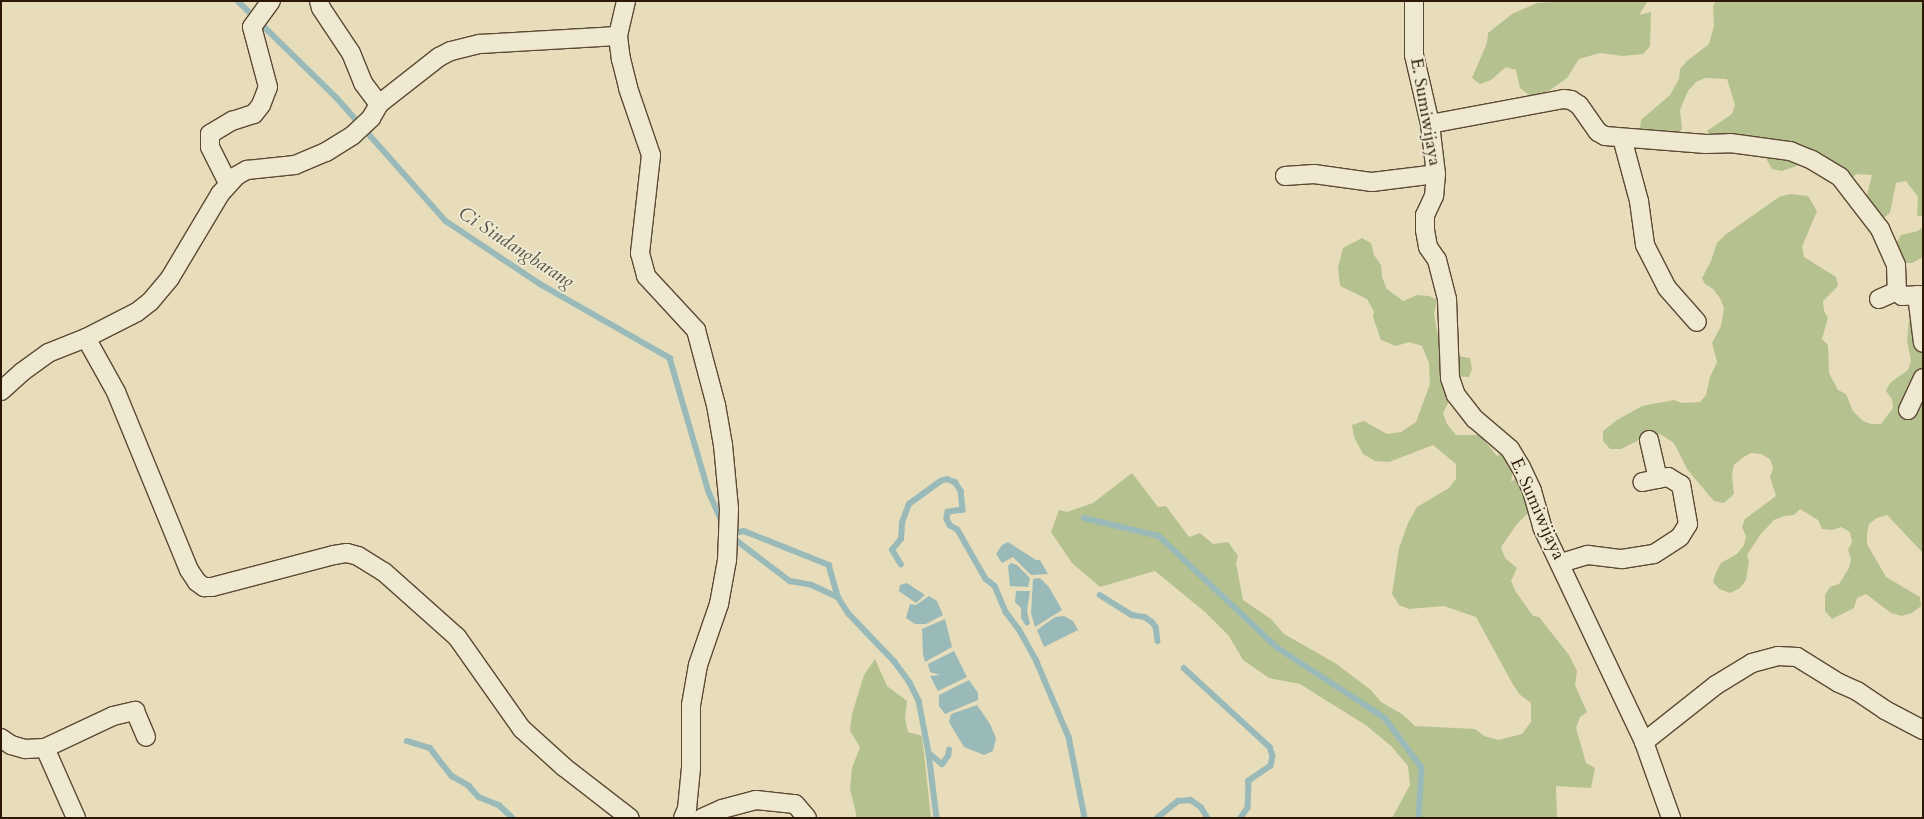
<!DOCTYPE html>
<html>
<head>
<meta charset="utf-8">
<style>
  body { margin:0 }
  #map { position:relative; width:1924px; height:819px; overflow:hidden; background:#e7ddba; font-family:Cardo,serif }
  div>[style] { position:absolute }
  .green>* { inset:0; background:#b6c190 }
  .water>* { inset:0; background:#9abab9 }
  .stream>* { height:5.5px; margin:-2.75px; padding:0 2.75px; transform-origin:2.75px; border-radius:2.75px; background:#9abab9 }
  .roads { filter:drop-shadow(1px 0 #5c4934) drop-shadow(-1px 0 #5c4934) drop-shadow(0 1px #5c4934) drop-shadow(0 -1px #5c4934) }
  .minor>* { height:18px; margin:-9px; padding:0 9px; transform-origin:9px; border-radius:9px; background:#efe9d2 }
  span { translate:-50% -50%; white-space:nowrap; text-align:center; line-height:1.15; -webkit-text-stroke:4px #efe9d2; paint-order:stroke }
  .street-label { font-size:18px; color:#2d1808 }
  .water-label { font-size:19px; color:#535146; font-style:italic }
  .frame { position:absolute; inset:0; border:2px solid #2d1808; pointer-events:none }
</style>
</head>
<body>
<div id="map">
  <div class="green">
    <i style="clip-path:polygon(1574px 1px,1648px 1px,1639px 15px,1651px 12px,1650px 46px,1643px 54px,1623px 56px,1600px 53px,1579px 59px,1567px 78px,1550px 90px,1539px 95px,1529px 95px,1520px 88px,1516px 70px,1506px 67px,1491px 80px,1480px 84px,1472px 78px,1487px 43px,1488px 33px,1512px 14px,1537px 3px)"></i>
    <i style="clip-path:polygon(1716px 1px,1923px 1px,1923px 216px,1917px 216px,1918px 197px,1906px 181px,1896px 183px,1890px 213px,1882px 219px,1870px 204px,1867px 195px,1872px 175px,1856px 174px,1849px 181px,1838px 183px,1828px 182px,1802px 164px,1782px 171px,1772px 169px,1762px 151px,1715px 140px,1707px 131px,1732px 114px,1735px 105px,1727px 79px,1705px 78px,1696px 82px,1688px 91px,1680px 110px,1682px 128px,1673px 147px,1663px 151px,1655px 146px,1640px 129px,1641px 120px,1670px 95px,1679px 79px,1680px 69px,1687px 61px,1709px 44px,1714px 26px,1713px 6px)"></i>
    <i style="clip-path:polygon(1790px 194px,1808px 196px,1817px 211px,1802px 247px,1804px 257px,1836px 277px,1838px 286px,1823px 301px,1824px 311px,1828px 318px,1822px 339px,1828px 345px,1829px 373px,1838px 390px,1846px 394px,1853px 411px,1863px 421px,1871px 424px,1881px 424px,1893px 408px,1892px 399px,1886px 391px,1890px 383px,1908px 370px,1911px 361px,1907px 341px,1909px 320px,1913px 312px,1923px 314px,1923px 553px,1887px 515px,1877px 518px,1869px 524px,1867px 534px,1867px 544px,1886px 577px,1920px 597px,1921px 606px,1912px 613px,1902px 616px,1891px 613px,1866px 594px,1857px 598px,1854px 608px,1832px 619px,1825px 611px,1825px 595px,1830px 587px,1839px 584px,1849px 568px,1851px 559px,1848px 550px,1852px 542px,1850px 532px,1841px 527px,1832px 530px,1822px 529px,1818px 520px,1800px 509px,1794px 515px,1784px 516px,1774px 520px,1760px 535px,1747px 555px,1749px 561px,1746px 580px,1740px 588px,1730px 593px,1719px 589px,1713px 582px,1716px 572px,1721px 563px,1737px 554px,1744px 545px,1746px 536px,1742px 527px,1745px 519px,1776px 496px,1770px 477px,1773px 468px,1770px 459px,1761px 454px,1751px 453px,1742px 458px,1734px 465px,1732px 474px,1734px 494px,1724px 503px,1714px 501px,1707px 493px,1687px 469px,1674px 443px,1660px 434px,1649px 435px,1621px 449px,1610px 449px,1603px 441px,1603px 431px,1617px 420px,1642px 406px,1674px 400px,1682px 403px,1700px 402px,1706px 395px,1710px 377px,1717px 362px,1712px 343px,1721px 326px,1724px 308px,1720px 298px,1713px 289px,1705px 284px,1702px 278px,1711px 261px,1717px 243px,1725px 235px,1779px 197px)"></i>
    <i style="clip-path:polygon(1923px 227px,1923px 257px,1912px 263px,1901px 263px,1896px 244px,1901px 235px,1918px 231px)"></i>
    <i style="clip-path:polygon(1362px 238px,1371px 243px,1374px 255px,1381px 265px,1382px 277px,1387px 289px,1403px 301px,1417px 295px,1429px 296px,1437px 300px,1434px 314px,1440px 347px,1451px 355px,1470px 358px,1472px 369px,1469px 377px,1452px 376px,1447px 387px,1449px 401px,1443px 413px,1447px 424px,1456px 435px,1480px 435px,1497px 456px,1508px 450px,1514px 465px,1511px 482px,1522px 474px,1538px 508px,1526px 515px,1517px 524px,1501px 547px,1505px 558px,1517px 568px,1511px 581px,1516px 592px,1533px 616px,1539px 617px,1569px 655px,1577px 671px,1575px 685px,1587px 712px,1580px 717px,1576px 728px,1586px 763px,1595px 768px,1591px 788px,1556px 786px,1557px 818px,1392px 818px,1410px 785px,1408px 766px,1391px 746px,1367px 726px,1300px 684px,1269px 678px,1243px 660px,1229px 636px,1205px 612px,1155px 571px,1100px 587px,1072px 563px,1051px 532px,1059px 510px,1067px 512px,1093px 503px,1132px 473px,1158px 507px,1166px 506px,1189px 537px,1200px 533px,1213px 544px,1228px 542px,1238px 556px,1236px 563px,1243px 600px,1271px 619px,1284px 634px,1335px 663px,1371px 690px,1381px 702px,1402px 714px,1415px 726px,1475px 729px,1484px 736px,1498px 740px,1522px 734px,1531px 722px,1531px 703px,1519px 694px,1511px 681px,1476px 617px,1444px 606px,1409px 609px,1399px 605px,1392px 594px,1399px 548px,1408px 523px,1417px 507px,1449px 488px,1456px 479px,1456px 464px,1433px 445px,1389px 462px,1375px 461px,1363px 454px,1354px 437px,1352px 425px,1364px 421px,1387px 434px,1401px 432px,1416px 422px,1430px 384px,1429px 363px,1422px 346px,1409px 342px,1396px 346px,1381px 340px,1373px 317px,1374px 312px,1367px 299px,1340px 286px,1338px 268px,1343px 248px)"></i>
    <i style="clip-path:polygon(875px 659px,887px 686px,907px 701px,905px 718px,908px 732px,922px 736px,931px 818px,857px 818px,850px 789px,852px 768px,860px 747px,850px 731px,852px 714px,864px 675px)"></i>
  </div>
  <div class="water">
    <i style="clip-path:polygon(1008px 542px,1036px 560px,1040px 560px,1048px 574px,1031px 575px,1013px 557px,1002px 563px,996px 554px,1002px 545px)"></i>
    <i style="clip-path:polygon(1011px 563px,1017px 565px,1030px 578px,1028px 587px,1010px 586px,1008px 566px)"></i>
    <i style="clip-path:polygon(1040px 578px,1049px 587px,1062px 610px,1035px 627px,1031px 613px,1033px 579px)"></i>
    <i style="clip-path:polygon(907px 583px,925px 595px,916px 603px,899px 591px,900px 585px)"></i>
    <i style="clip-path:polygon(1016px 591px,1030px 591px,1027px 611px,1030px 624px,1026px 626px,1021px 618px,1021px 608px,1015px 602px)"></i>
    <i style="clip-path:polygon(929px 596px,937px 601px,943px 615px,926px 624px,915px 624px,906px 618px,910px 604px,916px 605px)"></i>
    <i style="clip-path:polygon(1064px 616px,1073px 621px,1078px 630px,1044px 647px,1037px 630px,1055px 617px)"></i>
    <i style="clip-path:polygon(945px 619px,952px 647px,925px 662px,923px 654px,922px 629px)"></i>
    <i style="clip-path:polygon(954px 651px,967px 677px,938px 691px,930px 676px,940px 675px,930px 672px,928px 664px)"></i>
    <i style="clip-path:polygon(969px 680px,978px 693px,978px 700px,945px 714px,939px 706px,939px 695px)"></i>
    <i style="clip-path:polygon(977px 705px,990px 724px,996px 738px,993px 751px,984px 755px,964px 747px,949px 722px,951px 714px)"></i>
  </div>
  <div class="stream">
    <i style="left:238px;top:1px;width:139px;rotate:44.4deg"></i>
    <i style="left:337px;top:98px;width:164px;rotate:48.5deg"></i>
    <i style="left:446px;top:221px;width:113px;rotate:33.8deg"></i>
    <i style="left:540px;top:284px;width:150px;rotate:29.6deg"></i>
    <i style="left:670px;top:358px;width:140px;rotate:73.8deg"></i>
    <i style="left:709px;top:492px;width:32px;rotate:66deg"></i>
    <i style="left:1084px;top:518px;width:77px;rotate:13.5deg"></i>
    <i style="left:1159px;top:536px;width:163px;rotate:43.3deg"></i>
    <i style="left:1278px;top:648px;width:128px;rotate:33.2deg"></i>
    <i style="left:1385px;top:718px;width:62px;rotate:53.5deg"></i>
    <i style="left:1422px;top:768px;width:50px;rotate:93.4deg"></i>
    <i style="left:730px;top:534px;width:14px;rotate:-12deg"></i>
    <i style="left:744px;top:531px;width:92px;rotate:21.8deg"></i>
    <i style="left:829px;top:565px;width:33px;rotate:74deg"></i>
    <i style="left:838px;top:597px;width:20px;rotate:57deg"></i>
    <i style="left:849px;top:614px;width:66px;rotate:46.2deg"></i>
    <i style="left:895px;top:662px;width:26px;rotate:54deg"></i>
    <i style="left:910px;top:683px;width:20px;rotate:63deg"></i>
    <i style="left:919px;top:701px;width:53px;rotate:79.1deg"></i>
    <i style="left:929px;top:753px;width:65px;rotate:83deg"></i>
    <i style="left:732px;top:537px;width:73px;rotate:37.2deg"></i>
    <i style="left:790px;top:581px;width:22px;rotate:10deg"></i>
    <i style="left:812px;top:585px;width:29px;rotate:25deg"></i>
    <i style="left:901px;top:565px;width:17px;rotate:-121deg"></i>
    <i style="left:892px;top:550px;width:14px;rotate:-51deg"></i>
    <i style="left:901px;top:539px;width:16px;rotate:-86deg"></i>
    <i style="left:902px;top:523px;width:20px;rotate:-70deg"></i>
    <i style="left:909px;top:504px;width:39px;rotate:-36deg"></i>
    <i style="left:941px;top:481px;width:6px;rotate:-18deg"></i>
    <i style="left:947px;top:479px;width:9px;rotate:21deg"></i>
    <i style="left:955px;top:482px;width:11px;rotate:56deg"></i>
    <i style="left:961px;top:491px;width:19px;rotate:84deg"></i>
    <i style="left:963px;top:510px;width:15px;rotate:172deg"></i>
    <i style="left:948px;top:512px;width:7px;rotate:98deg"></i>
    <i style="left:947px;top:519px;width:7px;rotate:63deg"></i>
    <i style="left:950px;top:525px;width:9px;rotate:32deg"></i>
    <i style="left:958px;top:530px;width:56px;rotate:60.3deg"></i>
    <i style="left:986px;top:579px;width:11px;rotate:38deg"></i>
    <i style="left:995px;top:586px;width:28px;rotate:67deg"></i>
    <i style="left:1006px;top:612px;width:21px;rotate:53deg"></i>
    <i style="left:1019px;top:629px;width:38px;rotate:61deg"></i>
    <i style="left:1037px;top:662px;width:82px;rotate:66.9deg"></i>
    <i style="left:1069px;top:737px;width:83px;rotate:78.8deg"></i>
    <i style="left:1100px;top:595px;width:38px;rotate:32deg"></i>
    <i style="left:1132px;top:615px;width:13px;rotate:9deg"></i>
    <i style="left:1145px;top:617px;width:9px;rotate:36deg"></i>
    <i style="left:1152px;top:622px;width:6px;rotate:51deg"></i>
    <i style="left:1156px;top:627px;width:14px;rotate:82deg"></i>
    <i style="left:1184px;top:668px;width:117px;rotate:42.6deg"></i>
    <i style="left:1270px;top:747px;width:9px;rotate:72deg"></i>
    <i style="left:1273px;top:756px;width:10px;rotate:101deg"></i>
    <i style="left:1271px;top:766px;width:27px;rotate:146deg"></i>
    <i style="left:1249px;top:781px;width:27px;rotate:92deg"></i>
    <i style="left:1248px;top:808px;width:12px;rotate:125deg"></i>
    <i style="left:407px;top:741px;width:24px;rotate:17deg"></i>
    <i style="left:430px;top:748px;width:36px;rotate:52deg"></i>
    <i style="left:452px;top:776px;width:20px;rotate:30deg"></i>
    <i style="left:469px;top:786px;width:15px;rotate:48deg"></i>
    <i style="left:479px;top:797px;width:22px;rotate:22deg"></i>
    <i style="left:499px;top:805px;width:19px;rotate:43deg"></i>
    <i style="left:929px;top:753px;width:17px;rotate:40deg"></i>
    <i style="left:942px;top:764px;width:10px;rotate:-53deg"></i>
    <i style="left:948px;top:756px;width:6px;rotate:-81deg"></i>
    <i style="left:1157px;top:818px;width:27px;rotate:-39deg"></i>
    <i style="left:1178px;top:801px;width:13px;rotate:-4deg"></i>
    <i style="left:1191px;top:800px;width:12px;rotate:35deg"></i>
    <i style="left:1201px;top:807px;width:13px;rotate:58deg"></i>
  </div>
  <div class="roads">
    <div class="minor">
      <i style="left:319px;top:1px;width:7px;rotate:74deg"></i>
      <i style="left:321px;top:8px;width:54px;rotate:56.3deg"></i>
      <i style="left:351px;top:53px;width:32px;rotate:68deg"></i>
      <i style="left:363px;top:83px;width:26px;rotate:53deg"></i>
      <i style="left:626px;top:1px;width:36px;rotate:103deg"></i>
      <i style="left:618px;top:36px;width:23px;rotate:83deg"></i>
      <i style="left:621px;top:59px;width:30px;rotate:76deg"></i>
      <i style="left:628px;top:88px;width:71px;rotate:71.1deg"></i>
      <i style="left:651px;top:155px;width:99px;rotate:96.4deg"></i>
      <i style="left:640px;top:253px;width:24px;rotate:75deg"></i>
      <i style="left:646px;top:276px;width:74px;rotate:47.2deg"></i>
      <i style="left:696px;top:330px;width:78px;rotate:75.1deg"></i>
      <i style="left:716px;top:405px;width:41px;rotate:80.1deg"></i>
      <i style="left:723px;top:445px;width:64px;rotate:84.6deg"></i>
      <i style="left:729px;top:509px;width:51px;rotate:92.2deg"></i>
      <i style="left:727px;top:560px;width:45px;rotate:100.3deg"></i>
      <i style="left:719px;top:604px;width:65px;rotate:109deg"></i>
      <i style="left:698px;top:665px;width:41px;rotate:99.9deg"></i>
      <i style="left:691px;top:705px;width:63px;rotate:90deg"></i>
      <i style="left:691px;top:768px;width:41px;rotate:95.6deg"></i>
      <i style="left:687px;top:809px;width:10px;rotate:114deg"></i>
      <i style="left:1414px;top:1px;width:54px;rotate:90deg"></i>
      <i style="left:1414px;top:55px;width:71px;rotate:76.9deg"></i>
      <i style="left:1430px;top:124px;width:50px;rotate:83.2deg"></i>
      <i style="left:1436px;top:174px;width:22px;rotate:95deg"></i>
      <i style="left:1434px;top:196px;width:21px;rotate:115deg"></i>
      <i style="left:1425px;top:215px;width:15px;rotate:90deg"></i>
      <i style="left:1425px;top:230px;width:17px;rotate:80deg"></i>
      <i style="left:1428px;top:247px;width:16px;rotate:55deg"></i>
      <i style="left:1437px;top:260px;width:40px;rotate:75.6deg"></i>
      <i style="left:1447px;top:299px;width:79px;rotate:87.8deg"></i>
      <i style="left:1450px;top:378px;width:18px;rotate:71deg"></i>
      <i style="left:1456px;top:395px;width:31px;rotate:52deg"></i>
      <i style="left:1475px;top:419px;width:46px;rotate:40.6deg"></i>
      <i style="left:1510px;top:449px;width:21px;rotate:59deg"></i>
      <i style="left:1521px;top:467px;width:26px;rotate:65deg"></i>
      <i style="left:1532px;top:491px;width:37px;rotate:74deg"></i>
      <i style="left:1542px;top:527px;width:238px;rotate:64.6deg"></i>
      <i style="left:1644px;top:742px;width:81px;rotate:70.4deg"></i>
      <i style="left:1430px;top:124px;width:136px;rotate:-10.6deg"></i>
      <i style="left:1564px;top:99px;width:7px;rotate:8deg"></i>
      <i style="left:1571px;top:100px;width:9px;rotate:32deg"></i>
      <i style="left:1579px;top:105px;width:33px;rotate:55deg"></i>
      <i style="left:1598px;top:132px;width:8px;rotate:30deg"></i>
      <i style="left:1605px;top:136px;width:101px;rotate:4.5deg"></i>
      <i style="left:1706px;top:144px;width:24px;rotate:-2deg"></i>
      <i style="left:1730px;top:143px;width:61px;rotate:7.6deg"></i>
      <i style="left:1790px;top:151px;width:24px;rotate:22deg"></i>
      <i style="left:1812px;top:160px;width:33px;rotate:31deg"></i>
      <i style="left:1840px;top:177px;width:66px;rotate:52.4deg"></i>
      <i style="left:1880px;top:229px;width:39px;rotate:66deg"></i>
      <i style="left:1896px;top:265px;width:26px;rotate:88deg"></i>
      <i style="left:1897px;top:291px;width:7px;rotate:45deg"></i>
      <i style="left:1902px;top:296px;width:21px;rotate:-3deg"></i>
      <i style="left:1622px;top:138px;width:65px;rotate:74.9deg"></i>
      <i style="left:1639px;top:201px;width:44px;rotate:82.2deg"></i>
      <i style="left:1645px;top:245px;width:48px;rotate:62.9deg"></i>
      <i style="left:1667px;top:288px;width:45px;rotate:48.6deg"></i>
      <i style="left:1285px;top:176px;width:29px;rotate:-4deg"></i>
      <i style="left:1314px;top:174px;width:59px;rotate:7.9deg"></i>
      <i style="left:1372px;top:182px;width:64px;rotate:-7.1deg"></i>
      <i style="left:228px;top:183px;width:40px;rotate:-116.6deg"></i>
      <i style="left:210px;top:147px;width:13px;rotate:-90deg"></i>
      <i style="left:210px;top:134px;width:26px;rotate:-31deg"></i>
      <i style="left:232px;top:121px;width:23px;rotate:-18deg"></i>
      <i style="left:254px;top:114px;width:11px;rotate:-52deg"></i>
      <i style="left:261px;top:105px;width:19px;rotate:-69deg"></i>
      <i style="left:268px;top:87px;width:62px;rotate:-104.9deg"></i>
      <i style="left:252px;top:27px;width:32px;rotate:-54deg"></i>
      <i style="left:1917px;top:295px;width:48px;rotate:82.9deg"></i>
      <i style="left:1879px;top:299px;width:20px;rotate:-24deg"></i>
      <i style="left:86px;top:338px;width:62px;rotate:60.9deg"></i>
      <i style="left:116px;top:392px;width:192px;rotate:67.7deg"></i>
      <i style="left:189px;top:570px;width:14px;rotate:56deg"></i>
      <i style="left:197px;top:582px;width:9px;rotate:36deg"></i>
      <i style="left:204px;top:587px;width:8px"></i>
      <i style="left:212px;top:587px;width:126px;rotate:-14.7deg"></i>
      <i style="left:334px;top:555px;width:13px;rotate:-9deg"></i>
      <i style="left:347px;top:553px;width:11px;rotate:15deg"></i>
      <i style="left:358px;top:556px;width:31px;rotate:32deg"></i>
      <i style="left:384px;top:572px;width:98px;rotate:41.7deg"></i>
      <i style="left:457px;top:637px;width:113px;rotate:54.8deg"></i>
      <i style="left:522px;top:729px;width:57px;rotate:42.1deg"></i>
      <i style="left:564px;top:767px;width:83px;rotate:37.7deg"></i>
      <i style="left:1px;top:391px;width:28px;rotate:-42deg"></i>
      <i style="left:22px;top:372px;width:32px;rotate:-36deg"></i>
      <i style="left:48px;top:353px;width:41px;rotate:-21.5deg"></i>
      <i style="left:86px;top:338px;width:57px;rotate:-27deg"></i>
      <i style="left:137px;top:312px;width:16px;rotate:-38deg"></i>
      <i style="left:150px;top:302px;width:31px;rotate:-50deg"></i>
      <i style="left:170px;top:278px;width:98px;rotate:-59.2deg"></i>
      <i style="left:220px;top:194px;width:24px;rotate:-48deg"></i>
      <i style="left:236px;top:176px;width:13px;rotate:-29deg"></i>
      <i style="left:247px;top:170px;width:48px;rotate:-5.9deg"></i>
      <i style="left:295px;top:165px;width:34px;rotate:-23deg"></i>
      <i style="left:326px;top:152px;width:32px;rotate:-32deg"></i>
      <i style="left:353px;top:135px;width:25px;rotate:-43deg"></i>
      <i style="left:371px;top:118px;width:16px;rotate:-60deg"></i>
      <i style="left:379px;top:104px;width:76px;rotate:-38.1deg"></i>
      <i style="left:439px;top:57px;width:13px;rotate:-27deg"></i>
      <i style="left:451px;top:51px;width:30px;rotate:-14deg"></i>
      <i style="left:480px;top:44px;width:138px;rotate:-3.3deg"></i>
      <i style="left:1908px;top:410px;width:35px;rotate:-65deg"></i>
      <i style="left:1649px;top:440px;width:40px;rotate:77deg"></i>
      <i style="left:1561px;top:563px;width:28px;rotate:-17deg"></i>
      <i style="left:1588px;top:555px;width:34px;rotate:7deg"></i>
      <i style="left:1622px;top:559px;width:32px;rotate:-9deg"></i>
      <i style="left:1654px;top:554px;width:31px;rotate:-33deg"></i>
      <i style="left:1680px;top:537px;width:15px;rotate:-58deg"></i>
      <i style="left:1688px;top:524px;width:40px;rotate:-100deg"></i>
      <i style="left:1681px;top:485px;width:15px;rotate:-148deg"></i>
      <i style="left:1668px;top:477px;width:26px;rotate:169deg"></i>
      <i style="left:1px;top:738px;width:12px;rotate:35deg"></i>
      <i style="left:11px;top:745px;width:15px;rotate:16deg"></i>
      <i style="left:25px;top:749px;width:20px;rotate:-3deg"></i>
      <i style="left:45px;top:748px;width:75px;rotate:-25.2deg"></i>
      <i style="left:113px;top:716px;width:23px;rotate:-13deg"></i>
      <i style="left:135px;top:711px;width:28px;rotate:67deg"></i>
      <i style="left:1644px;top:742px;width:92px;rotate:-38.4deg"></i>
      <i style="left:1716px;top:685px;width:42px;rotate:-31.4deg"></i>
      <i style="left:1752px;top:663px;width:27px;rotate:-15deg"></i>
      <i style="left:1778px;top:656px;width:19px;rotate:3deg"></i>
      <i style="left:1797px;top:657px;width:49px;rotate:31.8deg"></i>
      <i style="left:1839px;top:683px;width:20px;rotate:24deg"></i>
      <i style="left:1857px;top:691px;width:34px;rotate:34deg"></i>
      <i style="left:1885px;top:710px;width:43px;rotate:27.8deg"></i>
      <i style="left:45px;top:748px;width:77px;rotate:66.1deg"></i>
      <i style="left:702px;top:818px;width:22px;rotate:-24deg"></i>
      <i style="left:722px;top:809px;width:35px;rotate:-15deg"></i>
      <i style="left:756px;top:800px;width:39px;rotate:6deg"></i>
      <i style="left:795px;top:804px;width:18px;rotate:49deg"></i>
    </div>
  </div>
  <div class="street-label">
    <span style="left:1425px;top:112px;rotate:80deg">E. Sumiwijaya</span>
    <span style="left:1537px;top:509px;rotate:66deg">E. Sumiwijaya</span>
  </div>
  <div class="water-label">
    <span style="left:516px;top:248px;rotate:33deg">Ci Sindangbarang</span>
  </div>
  <div class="frame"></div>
</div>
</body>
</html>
